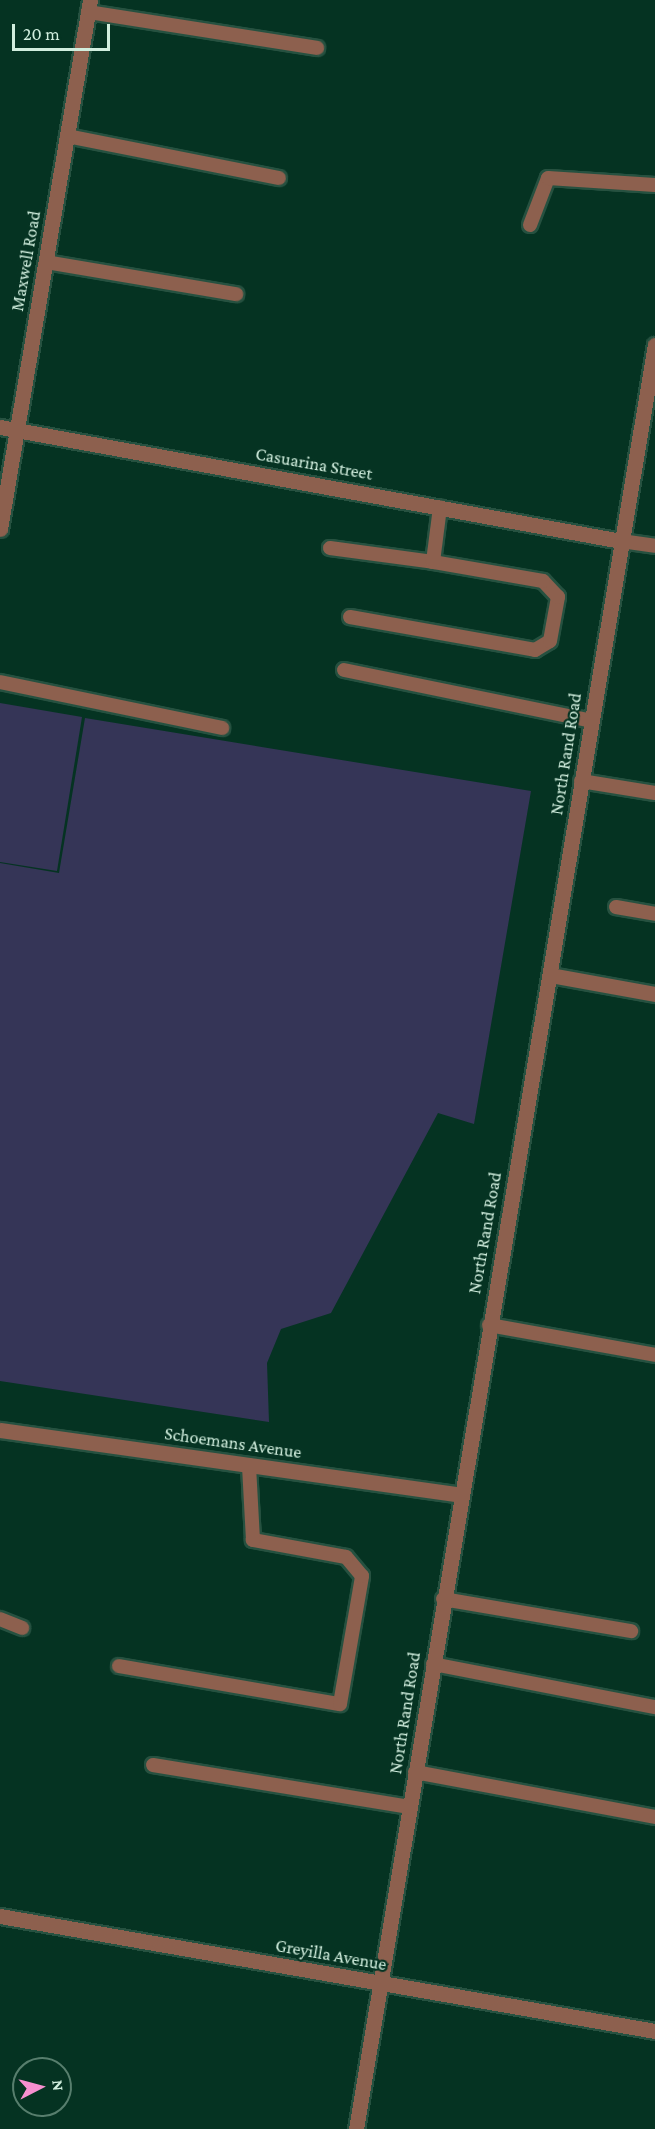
<!DOCTYPE html>
<html>
<head>
<meta charset="utf-8">
<style>
  body { margin:0 }
  #map { position:relative; width:655px; height:2129px; overflow:hidden; background:#053322; font-family:"Crimson Pro",serif }
  div>[style] { position:absolute }
  .green>* { inset:0; background:#353557 }
  .roads { filter:drop-shadow(2px 0 #265140) drop-shadow(-2px 0 #265140) drop-shadow(0 2px #265140) drop-shadow(0 -2px #265140) }
  .service>* { height:14px; margin:-7px; padding:0 7px; transform-origin:7px; border-radius:7px; background:#8d604e }
  .minor>* { height:15px; margin:-7.5px; padding:0 7.5px; transform-origin:7.5px; border-radius:7.5px; background:#8d604e }
  span { translate:-50% -50%; white-space:nowrap; text-align:center; line-height:1.15; -webkit-text-stroke:4.5px #053322; paint-order:stroke }
  .street-label { font-size:18px; color:#d1eede }
  .north { position:absolute; left:12px; top:2057px; width:60px; height:60px; box-sizing:border-box; background:#053322; border:2px solid #577e6d; border-radius:50%; rotate:84deg; font-size:16px; font-weight:700; line-height:24px; text-align:center; color:#d1eede }
  .north::after { content:''; display:block; margin:auto; width:21px; height:27px; background:#f690d0; clip-path:polygon(50% 0,100% 100%,50% 72%,0 100%) }
  .scale { position:absolute; left:12px; top:24px; width:98px; height:27px; box-sizing:border-box; border:3px solid #d1eede; border-top:0; padding-left:8px; font-size:18px; line-height:21px; white-space:nowrap; color:#d1eede; -webkit-text-stroke:4px #053322; paint-order:stroke }
</style>
</head>
<body>
<div id="map">
  <div class="green">
    <i style="clip-path:polygon(0 703px,82px 717px,57px 871px,0 862px)"></i>
    <i style="clip-path:polygon(85px 718px,531px 791px,474px 1124px,438px 1113px,331px 1313px,281px 1329px,267px 1363px,269px 1422px,0 1381px,0 863px,59px 873px)"></i>
  </div>
  <div class="roads">
    <div class="service">
      <i style="left:88px;top:12px;width:232px;rotate:8.9deg"></i>
      <i style="left:67px;top:136px;width:216px;rotate:11.2deg"></i>
      <i style="left:530px;top:225px;width:50px;rotate:-69deg"></i>
      <i style="left:548px;top:178px;width:107px;rotate:3.7deg"></i>
      <i style="left:46px;top:262px;width:193px;rotate:9.6deg"></i>
      <i style="left:621px;top:541px;width:34px;rotate:8deg"></i>
      <i style="left:330px;top:548px;width:104px;rotate:7.7deg"></i>
      <i style="left:350px;top:617px;width:188px;rotate:10.1deg"></i>
      <i style="left:535px;top:650px;width:17px;rotate:-31deg"></i>
      <i style="left:550px;top:641px;width:45px;rotate:-79.7deg"></i>
      <i style="left:558px;top:597px;width:22px;rotate:-133deg"></i>
      <i style="left:543px;top:581px;width:112px;rotate:-170.2deg"></i>
      <i style="left:433px;top:562px;width:55px;rotate:-82.7deg"></i>
      <i style="left:344px;top:670px;width:253px;rotate:11.6deg"></i>
      <i style="left:0;top:682px;width:227px;rotate:11.7deg"></i>
      <i style="left:581px;top:781px;width:75px;rotate:9.2deg"></i>
      <i style="left:616px;top:907px;width:40px;rotate:10deg"></i>
      <i style="left:489px;top:1325px;width:169px;rotate:10.2deg"></i>
      <i style="left:443px;top:1599px;width:191px;rotate:9.7deg"></i>
      <i style="left:0;top:1619px;width:24px;rotate:22deg"></i>
      <i style="left:433px;top:1664px;width:226px;rotate:11deg"></i>
      <i style="left:119px;top:1666px;width:224px;rotate:9.8deg"></i>
      <i style="left:340px;top:1704px;width:130px;rotate:-80.2deg"></i>
      <i style="left:362px;top:1576px;width:25px;rotate:-130deg"></i>
      <i style="left:346px;top:1557px;width:95px;rotate:-169.6deg"></i>
      <i style="left:253px;top:1540px;width:75px;rotate:-93.1deg"></i>
      <i style="left:153px;top:1765px;width:260px;rotate:9.3deg"></i>
      <i style="left:415px;top:1772px;width:244px;rotate:10.6deg"></i>
    </div>
    <div class="minor">
      <i style="left:0;top:427px;width:631px;rotate:10.4deg"></i>
      <i style="left:0;top:529px;width:537px;rotate:-80.34deg"></i>
      <i style="left:550px;top:975px;width:107px;rotate:10.3deg"></i>
      <i style="left:0;top:1430px;width:465px;rotate:8deg"></i>
      <i style="left:0;top:1916px;width:665px;rotate:9.96deg"></i>
      <i style="left:356px;top:2129px;width:1809px;rotate:-80.49deg"></i>
    </div>
  </div>
  <div class="street-label">
    <span style="left:26px;top:261px;rotate:-80deg">Maxwell Road</span>
    <span style="left:314px;top:464px;rotate:10deg">Casuarina Street</span>
    <span style="left:566px;top:754px;rotate:-81deg">North Rand Road</span>
    <span style="left:485px;top:1233px;rotate:-80deg">North Rand Road</span>
    <span style="left:233px;top:1443px;rotate:8deg">Schoemans Avenue</span>
    <span style="left:405px;top:1713px;rotate:-81deg">North Rand Road</span>
    <span style="left:331px;top:1955px;rotate:10deg">Greyilla Avenue</span>
  </div>
  <div class="north">N</div>
  <div class="scale">20 m</div>
</div>
</body>
</html>
